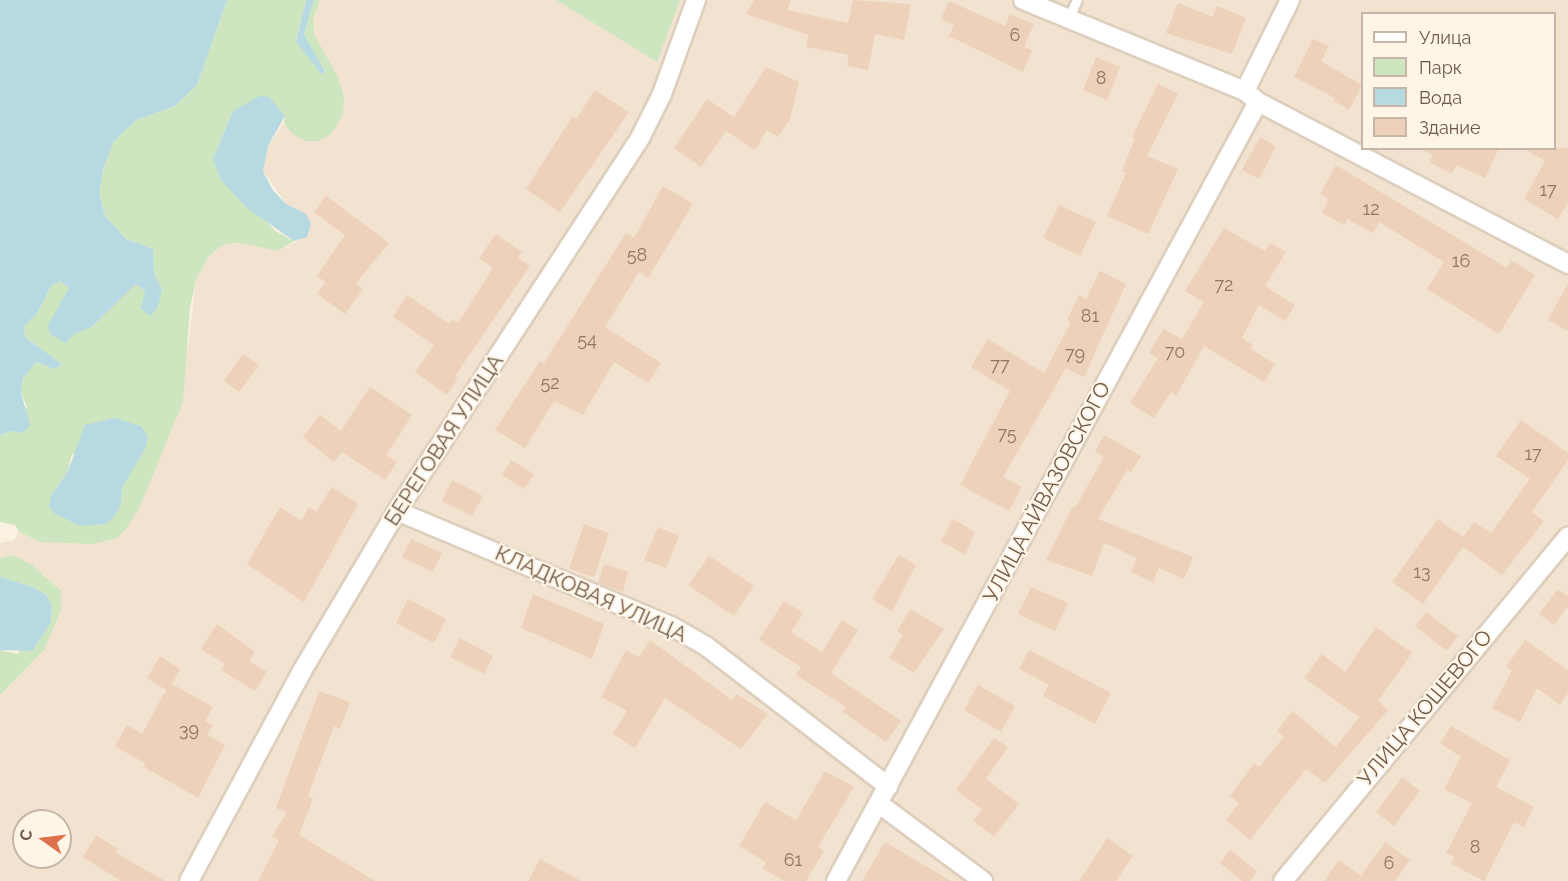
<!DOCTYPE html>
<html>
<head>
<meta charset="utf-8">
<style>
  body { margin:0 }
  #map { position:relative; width:1568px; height:881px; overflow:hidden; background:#faf1e0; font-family:Raleway,sans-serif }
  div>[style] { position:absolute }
  .residential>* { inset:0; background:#f1e3cf }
  .green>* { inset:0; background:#cee6c0 }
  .water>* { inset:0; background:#b7d9e2 }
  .building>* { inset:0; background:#eed1ba }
  .roads { filter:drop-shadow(2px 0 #ddcebd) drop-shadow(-2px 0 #ddcebd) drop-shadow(0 2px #ddcebd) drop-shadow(0 -2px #ddcebd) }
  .service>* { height:9px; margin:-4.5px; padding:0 4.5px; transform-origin:4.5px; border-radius:4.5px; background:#fff }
  .minor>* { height:18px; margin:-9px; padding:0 9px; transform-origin:9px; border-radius:9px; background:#fff }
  span { translate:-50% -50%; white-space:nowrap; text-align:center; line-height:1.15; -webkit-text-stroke:4.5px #fef5e6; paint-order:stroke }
  .number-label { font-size:18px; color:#8f7665 }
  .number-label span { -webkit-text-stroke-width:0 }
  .street-label { font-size:21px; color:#6f5849 }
  .legend { position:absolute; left:1361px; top:12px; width:195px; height:138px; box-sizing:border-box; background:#fef5e6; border:2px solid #c5b6a7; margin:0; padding:8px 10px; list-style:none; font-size:18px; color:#6f5849 }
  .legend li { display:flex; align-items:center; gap:12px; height:30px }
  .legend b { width:30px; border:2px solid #c5b6a7 }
  .north { position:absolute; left:12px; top:809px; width:60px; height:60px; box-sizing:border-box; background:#fef5e6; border:2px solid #c5b6a7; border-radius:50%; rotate:284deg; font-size:16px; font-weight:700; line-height:24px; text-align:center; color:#6f5849 }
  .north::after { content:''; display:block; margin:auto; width:21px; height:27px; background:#dd734c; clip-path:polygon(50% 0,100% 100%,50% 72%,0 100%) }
</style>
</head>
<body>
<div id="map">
  <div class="residential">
    <i style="clip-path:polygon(evenodd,320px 0,556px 0,656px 61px,680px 0,1568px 0,1568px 881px,0 881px,0 695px,34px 661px,47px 577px,13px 555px,0 558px,0 543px,14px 540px,19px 532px,41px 542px,64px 542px,138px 511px,168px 432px,188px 347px,196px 280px,209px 256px,224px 244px,240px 243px,278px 251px,307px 236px,306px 214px,286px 204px,263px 171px,268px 146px,284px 123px,292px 134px,344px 97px,314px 34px,313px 19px,320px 0,1362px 14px,1554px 14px,1554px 148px,1362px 148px,1362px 14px,320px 0,24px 821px,60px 821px,60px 857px,24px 857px,24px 821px)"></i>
  </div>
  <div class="green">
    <i style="clip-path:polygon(evenodd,227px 0,306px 0,296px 42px,322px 75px,325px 71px,304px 34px,314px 0,320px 0,313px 19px,314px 34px,339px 79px,344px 97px,343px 115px,331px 134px,320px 141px,305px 141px,292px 134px,284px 123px,285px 116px,233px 111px,213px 159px,275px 231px,294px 241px,278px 251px,240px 243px,224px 244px,209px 256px,196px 280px,190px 308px,183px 402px,138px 511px,125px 530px,115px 539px,92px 544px,41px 542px,19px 532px,15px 525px,0 522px,0 435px,12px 431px,27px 407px,21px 393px,23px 378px,36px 362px,54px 369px,62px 364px,25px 337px,24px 326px,38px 312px,51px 286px,60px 281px,69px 288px,61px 304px,74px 334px,92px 327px,136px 284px,145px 291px,162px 289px,154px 274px,153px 249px,126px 239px,105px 216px,99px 193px,104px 166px,114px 141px,136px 120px,175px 106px,197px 85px,227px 0,145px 449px,122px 488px,121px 504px,81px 526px,69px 520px,51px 496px,68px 471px,72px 454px,145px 449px)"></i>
    <i style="clip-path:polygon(556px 0,680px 0,657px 62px)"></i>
    <i style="clip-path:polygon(13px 555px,32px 565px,61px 591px,61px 610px,44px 650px,0 695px,0 650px,17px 654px,50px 624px,52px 606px,46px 595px,33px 587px,0 577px,0 558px)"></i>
  </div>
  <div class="water">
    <i style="clip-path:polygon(0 0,227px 0,197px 85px,175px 106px,136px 120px,114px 141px,104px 166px,99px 193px,105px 216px,126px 239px,153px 249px,154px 274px,162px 289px,158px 307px,150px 316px,141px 308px,145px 291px,136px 284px,92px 327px,74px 334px,66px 343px,50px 334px,48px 325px,69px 288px,60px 281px,51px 286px,38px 312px,24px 326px,25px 337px,62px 364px,54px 369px,36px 362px,23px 378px,21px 393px,30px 425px,23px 433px,12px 431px,0 435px)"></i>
    <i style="clip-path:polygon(306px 0,314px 0,304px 34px,325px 71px,322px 75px,296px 42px)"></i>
    <i style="clip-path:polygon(260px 96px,269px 97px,285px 116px,268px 146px,263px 171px,272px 189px,286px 204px,306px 214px,311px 224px,307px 237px,294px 241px,247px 208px,221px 180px,213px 159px,233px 111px)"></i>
    <i style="clip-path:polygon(114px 418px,141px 426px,148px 437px,145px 449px,122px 488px,121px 504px,115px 515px,106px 524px,81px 526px,55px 514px,49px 506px,51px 496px,68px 471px,85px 425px)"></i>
    <i style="clip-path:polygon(0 577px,33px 587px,46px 595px,52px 606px,50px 624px,32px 651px,0 650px)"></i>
  </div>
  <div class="building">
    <i style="clip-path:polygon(754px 0,791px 0,787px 10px,848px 23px,853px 0,911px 4px,904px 40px,875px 34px,868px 70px,847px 66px,849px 55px,806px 47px,809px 35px,746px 14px)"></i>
    <i style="clip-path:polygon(949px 1px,1005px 26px,1010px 14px,1034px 24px,1024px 47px,1032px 50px,1023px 72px,949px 36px,954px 25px,941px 19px)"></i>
    <i style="clip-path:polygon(1178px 3px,1213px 17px,1217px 6px,1246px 18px,1232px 54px,1166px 33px)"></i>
    <i style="clip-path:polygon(1313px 39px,1329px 46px,1321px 61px,1362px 85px,1349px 110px,1334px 101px,1335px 98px,1294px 77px)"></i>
    <i style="clip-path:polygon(1096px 57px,1120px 67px,1107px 100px,1083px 90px)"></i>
    <i style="clip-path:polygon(766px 67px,799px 82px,790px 119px,778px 137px,767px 130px,755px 150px,726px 131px,701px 167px,674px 148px,707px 99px,734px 117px)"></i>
    <i style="clip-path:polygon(1158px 84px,1178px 94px,1147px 156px,1178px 169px,1148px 234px,1107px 216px,1126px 173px,1122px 171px,1135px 138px,1132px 137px)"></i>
    <i style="clip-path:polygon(595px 90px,629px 112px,560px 212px,526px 189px,572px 117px,576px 119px)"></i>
    <i style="clip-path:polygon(1260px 137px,1276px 146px,1259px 179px,1242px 170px)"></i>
    <i style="clip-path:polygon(1419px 148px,1499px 148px,1485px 178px,1456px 165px,1452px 174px,1429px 162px,1433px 155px)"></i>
    <i style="clip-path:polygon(1523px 148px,1568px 148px,1568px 202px,1558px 219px,1524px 199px,1545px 161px)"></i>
    <i style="clip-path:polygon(1336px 165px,1507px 268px,1511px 260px,1535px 275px,1499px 334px,1427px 289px,1444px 262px,1379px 222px,1373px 233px,1347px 219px,1344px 225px,1322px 213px,1329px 199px,1320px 194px)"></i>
    <i style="clip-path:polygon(663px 186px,693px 204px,648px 278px,639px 272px,605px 327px,661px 363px,648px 383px,614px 362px,583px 415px,554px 401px,525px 448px,495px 430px,540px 361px,544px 363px,626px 233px,634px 238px)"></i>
    <i style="clip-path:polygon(326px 196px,389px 243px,356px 283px,363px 289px,345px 314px,317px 294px,325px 282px,317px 276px,345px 235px,314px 212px)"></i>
    <i style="clip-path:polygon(1059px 205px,1096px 222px,1080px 256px,1043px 238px)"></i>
    <i style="clip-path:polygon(1224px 228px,1265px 251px,1270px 243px,1286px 252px,1265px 286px,1295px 305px,1285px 321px,1259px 305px,1242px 338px,1253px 345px,1251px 349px,1275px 364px,1264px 382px,1204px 346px,1176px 396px,1171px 392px,1154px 418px,1130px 403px,1158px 358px,1149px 353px,1163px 329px,1182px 339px,1204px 302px,1185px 291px)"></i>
    <i style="clip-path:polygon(496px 234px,522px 252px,518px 258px,530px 266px,455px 376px,458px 378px,447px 395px,415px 372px,434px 345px,393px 317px,407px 295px,449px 324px,452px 320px,458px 323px,493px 268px,479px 258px)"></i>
    <i style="clip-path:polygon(1100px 271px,1126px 284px,1084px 377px,1066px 368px,1003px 477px,1022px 487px,1009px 511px,960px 485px,1010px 391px,971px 367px,988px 339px,1044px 373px,1071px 322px,1067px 320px,1079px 295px,1086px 299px)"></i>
    <i style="clip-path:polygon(1568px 283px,1568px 331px,1548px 320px)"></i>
    <i style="clip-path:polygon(243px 354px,259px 365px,239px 392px,224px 381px)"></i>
    <i style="clip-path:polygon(370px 387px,412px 415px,386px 455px,397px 462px,385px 480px,342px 452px,334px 462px,303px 437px,320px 415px,341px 431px)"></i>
    <i style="clip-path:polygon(1521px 420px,1568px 453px,1568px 460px,1532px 512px,1544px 521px,1502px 575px,1463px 547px,1423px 604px,1392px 582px,1438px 519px,1463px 537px,1474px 522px,1491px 533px,1530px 479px,1496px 456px)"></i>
    <i style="clip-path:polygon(1104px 435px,1141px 456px,1131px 472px,1127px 470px,1098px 519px,1193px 557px,1184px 579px,1159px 568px,1153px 582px,1131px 572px,1137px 558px,1104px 543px,1092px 576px,1046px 560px,1072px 507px,1075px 508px,1104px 457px,1095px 451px)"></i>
    <i style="clip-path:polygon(511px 460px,534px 474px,524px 489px,502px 475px)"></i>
    <i style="clip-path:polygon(452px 480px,483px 496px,472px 516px,442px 501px)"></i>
    <i style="clip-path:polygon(332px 487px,358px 504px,304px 602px,247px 564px,280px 507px,301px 521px,309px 507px,316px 512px)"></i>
    <i style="clip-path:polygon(953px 519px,975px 532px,965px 555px,941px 541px)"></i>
    <i style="clip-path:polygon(584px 524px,609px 533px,594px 577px,569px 569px)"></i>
    <i style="clip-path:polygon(658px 527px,679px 536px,666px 568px,644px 560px)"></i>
    <i style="clip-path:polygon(411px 539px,442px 553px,433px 572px,402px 557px)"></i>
    <i style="clip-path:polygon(899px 555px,916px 565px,892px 612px,872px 599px)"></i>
    <i style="clip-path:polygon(709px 556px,754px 586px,734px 616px,688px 585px)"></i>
    <i style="clip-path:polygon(604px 564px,628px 572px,623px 592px,598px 583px)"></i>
    <i style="clip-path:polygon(1031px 587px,1068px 603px,1055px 631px,1018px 614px)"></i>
    <i style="clip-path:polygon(1558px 589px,1568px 596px,1568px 606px,1554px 625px,1539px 614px)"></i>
    <i style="clip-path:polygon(533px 594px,604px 624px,592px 659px,521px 628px)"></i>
    <i style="clip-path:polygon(408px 599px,446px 619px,434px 643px,396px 623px)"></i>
    <i style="clip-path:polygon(784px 601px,803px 613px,791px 632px,822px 652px,842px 620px,858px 630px,831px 673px,901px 721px,886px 742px,843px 712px,846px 707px,796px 675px,801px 667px,759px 640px)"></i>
    <i style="clip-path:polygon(910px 609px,944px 629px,914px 673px,889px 658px,903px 635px,897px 631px)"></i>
    <i style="clip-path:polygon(1426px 612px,1458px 636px,1447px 651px,1415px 626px)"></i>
    <i style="clip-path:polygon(217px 624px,255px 652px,249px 661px,267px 672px,255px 691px,221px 670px,225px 664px,201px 649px)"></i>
    <i style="clip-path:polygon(1376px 627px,1412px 653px,1378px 701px,1388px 710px,1325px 783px,1306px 769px,1250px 840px,1226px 820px,1239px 803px,1230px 796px,1254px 763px,1259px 767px,1284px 737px,1277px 731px,1292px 711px,1336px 747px,1359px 717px,1304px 678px,1322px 654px,1345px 672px)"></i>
    <i style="clip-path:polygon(460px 638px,493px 656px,484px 674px,450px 657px)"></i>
    <i style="clip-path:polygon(650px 640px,732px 700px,736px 694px,768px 714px,741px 749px,665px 698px,635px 748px,613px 734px,627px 711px,601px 697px,626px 650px,639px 657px)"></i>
    <i style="clip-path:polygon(1525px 640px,1568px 670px,1568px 693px,1560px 705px,1537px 688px,1520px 722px,1492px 708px,1512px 671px,1506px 667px)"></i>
    <i style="clip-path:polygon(1029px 650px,1111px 693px,1095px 724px,1043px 696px,1049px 685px,1019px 669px)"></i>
    <i style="clip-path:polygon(160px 656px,180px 669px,172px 684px,213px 707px,205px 721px,213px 725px,207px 735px,225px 745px,198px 798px,144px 767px,146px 764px,115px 746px,127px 725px,142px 734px,166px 690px,147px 678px)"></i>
    <i style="clip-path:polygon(978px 685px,1015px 706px,1001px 732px,964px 710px)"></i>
    <i style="clip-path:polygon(319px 691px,350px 702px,340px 729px,334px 726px,308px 796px,313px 798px,299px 835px,375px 881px,258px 881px,279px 840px,272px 836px,287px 812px,276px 808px)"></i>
    <i style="clip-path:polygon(1451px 726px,1510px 760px,1496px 787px,1534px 807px,1524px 827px,1514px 822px,1484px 881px,1451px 864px,1454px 857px,1446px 853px,1472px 803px,1444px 789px,1461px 757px,1440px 743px)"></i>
    <i style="clip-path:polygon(994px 738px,1008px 747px,986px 779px,1019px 804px,994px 837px,973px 821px,982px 809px,956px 790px)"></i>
    <i style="clip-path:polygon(825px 771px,854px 787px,818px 847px,824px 851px,806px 881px,784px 881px,762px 868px,766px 862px,739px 846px,765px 802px,796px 820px)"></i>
    <i style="clip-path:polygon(1402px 777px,1420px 791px,1394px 826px,1376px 812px)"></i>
    <i style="clip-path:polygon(96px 835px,118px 849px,116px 853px,165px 881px,121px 881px,83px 857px)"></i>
    <i style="clip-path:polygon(1107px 838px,1133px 856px,1116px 881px,1079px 881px)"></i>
    <i style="clip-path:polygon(885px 842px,951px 881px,862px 881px)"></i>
    <i style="clip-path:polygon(1385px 842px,1410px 860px,1395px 881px,1324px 881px,1339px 860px,1361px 876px)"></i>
    <i style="clip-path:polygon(1230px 850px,1257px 871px,1250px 881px,1242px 881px,1220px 863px)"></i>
    <i style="clip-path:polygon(540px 859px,581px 881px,528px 881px)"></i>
  </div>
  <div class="roads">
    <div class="service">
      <i style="left:1068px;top:19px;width:21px;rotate:-65deg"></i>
    </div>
    <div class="minor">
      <i style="left:1023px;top:0;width:240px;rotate:22.3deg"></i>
      <i style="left:1245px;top:91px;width:17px;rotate:40deg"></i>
      <i style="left:1258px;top:102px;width:350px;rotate:27.6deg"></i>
      <i style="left:1245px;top:91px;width:102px;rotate:-63.7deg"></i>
      <i style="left:397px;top:511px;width:297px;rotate:22.8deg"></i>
      <i style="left:671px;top:626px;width:40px;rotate:29.7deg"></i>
      <i style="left:706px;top:646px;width:230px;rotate:37.6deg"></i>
      <i style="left:878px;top:803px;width:131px;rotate:36.6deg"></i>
      <i style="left:189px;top:881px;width:238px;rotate:-61.7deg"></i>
      <i style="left:302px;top:671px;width:186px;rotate:-59.3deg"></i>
      <i style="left:397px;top:511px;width:445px;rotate:-56.9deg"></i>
      <i style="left:640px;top:138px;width:49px;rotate:-63.4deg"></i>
      <i style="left:662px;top:94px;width:100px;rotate:-70.1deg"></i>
      <i style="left:836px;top:881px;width:886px;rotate:-61.55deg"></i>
      <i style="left:1283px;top:881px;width:447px;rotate:-50.4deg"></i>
    </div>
  </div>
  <div class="number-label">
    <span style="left:1015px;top:35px">6</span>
    <span style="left:1101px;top:78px">8</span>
    <span style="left:1548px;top:190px">17</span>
    <span style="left:1371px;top:209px">12</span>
    <span style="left:637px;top:255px">58</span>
    <span style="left:1461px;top:261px">16</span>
    <span style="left:1224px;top:285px">72</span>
    <span style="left:1090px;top:316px">81</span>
    <span style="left:587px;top:340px">54</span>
    <span style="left:1175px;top:352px">70</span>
    <span style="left:1075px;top:354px">79</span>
    <span style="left:1000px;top:365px">77</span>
    <span style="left:550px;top:383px">52</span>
    <span style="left:1007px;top:434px">75</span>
    <span style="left:1533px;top:454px">17</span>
    <span style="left:1422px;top:572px">13</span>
    <span style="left:189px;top:730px">39</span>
    <span style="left:1475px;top:847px">8</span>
    <span style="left:793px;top:860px">61</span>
    <span style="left:1389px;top:863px">6</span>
  </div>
  <div class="street-label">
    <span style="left:444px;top:440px;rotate:-57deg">БЕРЕГОВАЯ УЛИЦА</span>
    <span style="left:1047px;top:492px;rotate:-62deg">УЛИЦА АЙВАЗОВСКОГО</span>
    <span style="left:591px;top:594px;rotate:24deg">КЛАДКОВАЯ УЛИЦА</span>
    <span style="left:1425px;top:708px;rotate:-50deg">УЛИЦА КОШЕВОГО</span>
  </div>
  <ul class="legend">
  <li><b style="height:8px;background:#fff"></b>Улица</li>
  <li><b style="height:16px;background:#cee6c0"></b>Парк</li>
  <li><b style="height:16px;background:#b7d9e2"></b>Вода</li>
  <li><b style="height:16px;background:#eed1ba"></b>Здание</li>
  </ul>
  <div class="north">С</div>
</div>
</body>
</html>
